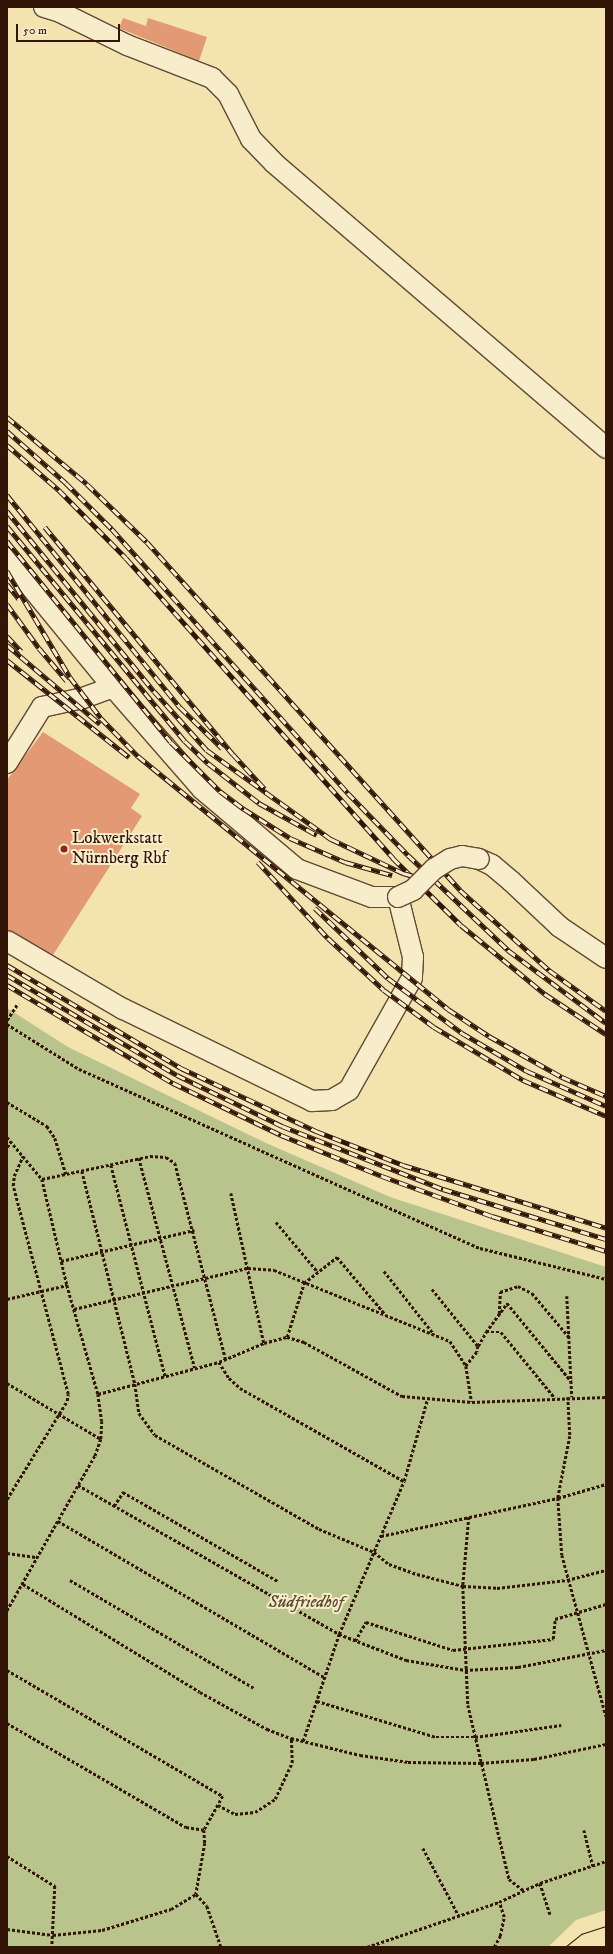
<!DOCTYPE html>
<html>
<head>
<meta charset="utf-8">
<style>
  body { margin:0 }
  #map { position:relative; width:613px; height:1954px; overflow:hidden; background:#f3e3af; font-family:"IM FELL DW Pica",serif }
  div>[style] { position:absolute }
  .green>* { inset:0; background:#b9c48c }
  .building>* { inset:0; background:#e39a74 }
  .path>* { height:2.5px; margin-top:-1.25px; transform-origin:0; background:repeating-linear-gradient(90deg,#331508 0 3px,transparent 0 5px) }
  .roads { filter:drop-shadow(1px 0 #634832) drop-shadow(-1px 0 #634832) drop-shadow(0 1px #634832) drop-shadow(0 -1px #634832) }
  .minor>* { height:20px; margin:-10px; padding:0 10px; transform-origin:10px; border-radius:10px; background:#f7edcb }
  .tram>* { height:1px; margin:-0.5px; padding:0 0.5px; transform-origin:0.5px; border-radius:0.5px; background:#331508 }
  .rail>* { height:4.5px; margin-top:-2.25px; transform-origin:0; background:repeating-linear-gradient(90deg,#f7edcb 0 9px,#331508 0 18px); box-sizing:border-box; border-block:1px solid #331508 }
  .bridges { filter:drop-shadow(1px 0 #634832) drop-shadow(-1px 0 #634832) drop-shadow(0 1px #634832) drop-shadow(0 -1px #634832) }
  .minor-bridge>* { height:20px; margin:-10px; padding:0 10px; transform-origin:10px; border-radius:10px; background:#f7edcb }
  .dots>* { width:11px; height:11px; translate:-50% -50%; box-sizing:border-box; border:2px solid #f7edcb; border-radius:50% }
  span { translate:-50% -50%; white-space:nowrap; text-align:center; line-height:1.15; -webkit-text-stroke:4px #f7edcb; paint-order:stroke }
  .poi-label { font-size:17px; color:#331508 }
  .left { translate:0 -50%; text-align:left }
  .park-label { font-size:17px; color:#5b4a30; font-style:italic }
  .frame { position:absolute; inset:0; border:8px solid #331508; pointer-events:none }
  .scale { position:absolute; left:16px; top:24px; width:104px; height:18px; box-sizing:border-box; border:2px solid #331508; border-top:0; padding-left:5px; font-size:12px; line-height:14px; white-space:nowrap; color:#331508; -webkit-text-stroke:3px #f7edcb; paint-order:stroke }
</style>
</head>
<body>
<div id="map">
  <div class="green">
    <i style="clip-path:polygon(7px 1008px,68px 1047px,266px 1143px,390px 1197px,606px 1267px,606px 1910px,576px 1920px,548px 1947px,7px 1947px)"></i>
  </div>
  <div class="building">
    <i style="clip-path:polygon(123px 18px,146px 26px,148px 18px,207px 37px,199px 61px,119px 28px)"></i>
    <i style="clip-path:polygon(43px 732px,140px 794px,131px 808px,142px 816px,53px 955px,7px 930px,7px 780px)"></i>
  </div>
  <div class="path">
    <i style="left:7px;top:1020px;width:20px;rotate:-57deg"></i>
    <i style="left:7px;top:1024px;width:85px;rotate:32deg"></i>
    <i style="left:79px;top:1069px;width:439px;rotate:24.1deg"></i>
    <i style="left:480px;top:1248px;width:130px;rotate:13.8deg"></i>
    <i style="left:7px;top:1102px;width:47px;rotate:31deg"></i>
    <i style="left:47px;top:1126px;width:14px;rotate:56deg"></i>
    <i style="left:55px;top:1138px;width:38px;rotate:73deg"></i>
    <i style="left:7px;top:1137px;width:55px;rotate:50.2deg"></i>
    <i style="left:42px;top:1179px;width:109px;rotate:76.7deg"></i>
    <i style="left:67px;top:1285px;width:113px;rotate:74.1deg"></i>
    <i style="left:98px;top:1394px;width:27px;rotate:82deg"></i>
    <i style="left:102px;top:1421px;width:18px;rotate:93deg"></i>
    <i style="left:101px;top:1439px;width:18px;rotate:109deg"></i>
    <i style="left:95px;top:1456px;width:178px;rotate:119.6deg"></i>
    <i style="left:7px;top:1147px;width:7px;rotate:-56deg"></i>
    <i style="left:139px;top:1158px;width:217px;rotate:75.1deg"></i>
    <i style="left:111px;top:1165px;width:218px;rotate:75.6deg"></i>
    <i style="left:82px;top:1171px;width:219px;rotate:76deg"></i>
    <i style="left:135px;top:1384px;width:29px;rotate:82deg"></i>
    <i style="left:139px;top:1413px;width:27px;rotate:54deg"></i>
    <i style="left:155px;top:1435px;width:189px;rotate:29.8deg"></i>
    <i style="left:319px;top:1529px;width:60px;rotate:22.7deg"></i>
    <i style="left:374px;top:1552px;width:19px;rotate:39deg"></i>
    <i style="left:389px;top:1564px;width:30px;rotate:20deg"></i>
    <i style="left:417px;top:1574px;width:48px;rotate:14.6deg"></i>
    <i style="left:463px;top:1586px;width:34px;rotate:3deg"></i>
    <i style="left:497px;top:1588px;width:70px;rotate:-6.5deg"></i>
    <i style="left:567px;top:1580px;width:40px;rotate:-14.4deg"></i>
    <i style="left:42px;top:1179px;width:110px;rotate:-12deg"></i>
    <i style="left:150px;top:1156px;width:16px;rotate:4deg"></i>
    <i style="left:166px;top:1157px;width:11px;rotate:34deg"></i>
    <i style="left:175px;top:1163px;width:203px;rotate:75.5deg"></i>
    <i style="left:231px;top:1193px;width:154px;rotate:77.6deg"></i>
    <i style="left:276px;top:1222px;width:65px;rotate:50deg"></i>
    <i style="left:61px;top:1261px;width:137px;rotate:-13.1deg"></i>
    <i style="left:384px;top:1271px;width:80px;rotate:51.6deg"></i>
    <i style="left:432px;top:1289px;width:73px;rotate:51.1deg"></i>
    <i style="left:478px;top:1346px;width:6px;rotate:99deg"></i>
    <i style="left:477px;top:1352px;width:18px;rotate:128deg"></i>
    <i style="left:567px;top:1296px;width:101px;rotate:87.2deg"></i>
    <i style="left:7px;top:1299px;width:62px;rotate:-13.1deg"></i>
    <i style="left:74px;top:1309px;width:179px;rotate:-13.3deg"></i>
    <i style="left:248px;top:1268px;width:26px;rotate:4deg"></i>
    <i style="left:274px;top:1270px;width:190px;rotate:22deg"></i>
    <i style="left:450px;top:1341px;width:30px;rotate:57deg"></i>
    <i style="left:466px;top:1366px;width:36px;rotate:81deg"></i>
    <i style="left:499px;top:1314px;width:22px;rotate:-87deg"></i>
    <i style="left:500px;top:1292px;width:19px;rotate:-18deg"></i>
    <i style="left:518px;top:1286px;width:16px;rotate:27deg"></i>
    <i style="left:532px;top:1293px;width:57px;rotate:49.9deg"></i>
    <i style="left:486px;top:1332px;width:36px;rotate:-54deg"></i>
    <i style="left:507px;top:1303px;width:101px;rotate:50.6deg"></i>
    <i style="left:287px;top:1337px;width:57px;rotate:-72.5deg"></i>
    <i style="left:304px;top:1283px;width:42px;rotate:-38.2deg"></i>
    <i style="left:337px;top:1257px;width:75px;rotate:49.9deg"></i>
    <i style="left:478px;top:1346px;width:16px;rotate:-60deg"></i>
    <i style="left:486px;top:1332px;width:15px"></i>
    <i style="left:501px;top:1332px;width:85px;rotate:50.7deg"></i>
    <i style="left:219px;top:1362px;width:49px;rotate:-22.9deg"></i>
    <i style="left:264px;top:1343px;width:24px;rotate:-15deg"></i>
    <i style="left:287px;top:1337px;width:18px;rotate:16deg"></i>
    <i style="left:304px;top:1342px;width:112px;rotate:28.9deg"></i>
    <i style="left:402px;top:1396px;width:70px;rotate:4.9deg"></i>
    <i style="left:472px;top:1402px;width:134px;rotate:-2.1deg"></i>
    <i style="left:7px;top:1383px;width:109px;rotate:30.8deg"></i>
    <i style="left:98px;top:1394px;width:125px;rotate:-14.8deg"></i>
    <i style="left:219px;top:1362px;width:19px;rotate:58deg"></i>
    <i style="left:229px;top:1378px;width:15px;rotate:42deg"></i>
    <i style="left:240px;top:1388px;width:189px;rotate:29.6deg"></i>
    <i style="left:568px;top:1397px;width:39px;rotate:87deg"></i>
    <i style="left:570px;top:1436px;width:63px;rotate:101deg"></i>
    <i style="left:558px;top:1498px;width:57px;rotate:86deg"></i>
    <i style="left:562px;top:1555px;width:167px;rotate:74.7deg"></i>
    <i style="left:78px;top:1485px;width:301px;rotate:29.7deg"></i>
    <i style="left:339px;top:1634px;width:72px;rotate:21.2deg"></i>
    <i style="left:406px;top:1660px;width:60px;rotate:9.6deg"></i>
    <i style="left:465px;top:1670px;width:53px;rotate:-3.2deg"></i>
    <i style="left:518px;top:1667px;width:90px;rotate:-10.9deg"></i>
    <i style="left:7px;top:1499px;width:115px;rotate:-58.5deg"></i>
    <i style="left:67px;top:1401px;width:7px;rotate:-82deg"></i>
    <i style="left:68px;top:1394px;width:215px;rotate:-104.8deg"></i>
    <i style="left:13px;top:1186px;width:10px;rotate:-84deg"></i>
    <i style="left:14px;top:1176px;width:22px;rotate:-66deg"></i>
    <i style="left:114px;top:1506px;width:17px;rotate:-57deg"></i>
    <i style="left:123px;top:1492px;width:179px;rotate:29.9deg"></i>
    <i style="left:469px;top:1517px;width:69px;rotate:95deg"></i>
    <i style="left:463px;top:1586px;width:119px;rotate:87.6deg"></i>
    <i style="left:468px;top:1705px;width:179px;rotate:76.7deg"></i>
    <i style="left:509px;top:1879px;width:18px;rotate:38deg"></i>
    <i style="left:58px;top:1521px;width:308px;rotate:30.4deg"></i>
    <i style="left:381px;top:1536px;width:181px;rotate:-12.1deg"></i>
    <i style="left:558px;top:1498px;width:50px;rotate:-16.3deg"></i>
    <i style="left:7px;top:1553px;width:29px;rotate:8deg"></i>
    <i style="left:70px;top:1580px;width:213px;rotate:30.4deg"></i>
    <i style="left:23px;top:1584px;width:207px;rotate:31.4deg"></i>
    <i style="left:200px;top:1692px;width:77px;rotate:28.9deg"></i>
    <i style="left:267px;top:1729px;width:26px;rotate:21deg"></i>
    <i style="left:291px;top:1738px;width:71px;rotate:13.8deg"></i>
    <i style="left:360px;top:1755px;width:49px;rotate:8.3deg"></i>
    <i style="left:408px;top:1762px;width:73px;rotate:0.8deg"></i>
    <i style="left:481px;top:1763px;width:53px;rotate:-4.3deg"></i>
    <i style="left:534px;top:1759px;width:74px;rotate:-11.8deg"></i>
    <i style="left:355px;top:1641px;width:22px;rotate:-60deg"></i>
    <i style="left:366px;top:1622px;width:91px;rotate:17.8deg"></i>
    <i style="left:453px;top:1650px;width:101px;rotate:-6.3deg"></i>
    <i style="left:553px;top:1639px;width:20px;rotate:-84deg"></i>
    <i style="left:555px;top:1619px;width:53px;rotate:-16.4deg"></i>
    <i style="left:7px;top:1670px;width:250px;rotate:30.3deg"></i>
    <i style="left:223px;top:1796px;width:39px;rotate:119deg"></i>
    <i style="left:204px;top:1830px;width:13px;rotate:86deg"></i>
    <i style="left:205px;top:1843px;width:52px;rotate:100deg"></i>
    <i style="left:196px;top:1894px;width:16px;rotate:47deg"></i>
    <i style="left:207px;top:1906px;width:43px;rotate:71.1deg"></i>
    <i style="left:317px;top:1701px;width:124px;rotate:16.8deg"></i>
    <i style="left:436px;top:1737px;width:39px"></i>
    <i style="left:475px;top:1737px;width:87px;rotate:-7.9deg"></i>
    <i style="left:7px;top:1723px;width:207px;rotate:30.2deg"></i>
    <i style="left:186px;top:1827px;width:18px;rotate:9deg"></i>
    <i style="left:303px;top:1741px;width:113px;rotate:-71.4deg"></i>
    <i style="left:339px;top:1634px;width:166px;rotate:-67deg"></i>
    <i style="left:404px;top:1481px;width:84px;rotate:-74.1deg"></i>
    <i style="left:218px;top:1805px;width:19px;rotate:28deg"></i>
    <i style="left:235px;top:1814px;width:20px;rotate:-6deg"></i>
    <i style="left:255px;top:1812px;width:24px;rotate:-33deg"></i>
    <i style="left:275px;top:1799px;width:40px;rotate:-65deg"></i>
    <i style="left:292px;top:1763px;width:25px;rotate:-92deg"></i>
    <i style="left:584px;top:1830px;width:37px;rotate:76deg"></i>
    <i style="left:423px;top:1848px;width:77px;rotate:62.1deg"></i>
    <i style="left:7px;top:1856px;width:57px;rotate:32deg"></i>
    <i style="left:55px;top:1886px;width:61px;rotate:92.8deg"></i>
    <i style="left:540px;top:1883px;width:33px;rotate:72deg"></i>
    <i style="left:7px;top:1929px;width:46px;rotate:7.4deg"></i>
    <i style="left:53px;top:1935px;width:49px;rotate:-5.8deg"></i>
    <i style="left:102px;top:1930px;width:72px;rotate:-16.9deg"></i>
    <i style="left:171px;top:1909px;width:29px;rotate:-31deg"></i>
    <i style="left:367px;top:1947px;width:139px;rotate:-18.8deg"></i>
    <i style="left:499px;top:1902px;width:45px;rotate:-24.9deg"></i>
    <i style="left:540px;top:1883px;width:70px;rotate:-18.4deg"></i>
    <i style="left:494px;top:1947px;width:13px;rotate:-61deg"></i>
    <i style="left:500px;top:1936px;width:19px;rotate:-78deg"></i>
    <i style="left:504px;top:1917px;width:16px;rotate:-108deg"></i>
  </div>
  <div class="roads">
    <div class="minor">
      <i style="left:44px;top:7px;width:17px;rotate:17deg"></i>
      <i style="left:60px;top:12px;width:75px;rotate:26.2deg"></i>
      <i style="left:127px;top:45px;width:91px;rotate:21.2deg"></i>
      <i style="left:212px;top:78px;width:23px;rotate:45deg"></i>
      <i style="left:228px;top:94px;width:51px;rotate:62.9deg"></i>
      <i style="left:251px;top:139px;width:33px;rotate:46deg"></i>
      <i style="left:274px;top:163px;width:438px;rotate:40.6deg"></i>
      <i style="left:7px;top:558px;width:167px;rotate:50.6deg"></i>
      <i style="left:7px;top:763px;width:66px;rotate:-58deg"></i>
      <i style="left:42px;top:707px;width:42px;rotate:-12.4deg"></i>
      <i style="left:83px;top:698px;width:32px;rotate:-20deg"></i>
      <i style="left:113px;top:687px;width:135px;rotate:48.9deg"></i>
      <i style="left:202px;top:789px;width:124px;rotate:40.1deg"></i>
      <i style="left:297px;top:869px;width:80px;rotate:20.5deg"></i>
      <i style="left:372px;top:897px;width:26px"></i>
      <i style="left:398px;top:897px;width:62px;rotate:76deg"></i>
      <i style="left:413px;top:957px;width:21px;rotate:93deg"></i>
      <i style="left:412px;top:978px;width:129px;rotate:119.4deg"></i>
      <i style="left:349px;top:1090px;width:20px;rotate:150deg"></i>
      <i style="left:332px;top:1100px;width:20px;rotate:177deg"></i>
      <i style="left:312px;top:1101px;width:210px;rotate:-154deg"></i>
      <i style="left:123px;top:1009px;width:134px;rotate:-149.6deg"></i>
      <i style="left:479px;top:859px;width:14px;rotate:25deg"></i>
      <i style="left:492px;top:865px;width:25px;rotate:40deg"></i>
      <i style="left:511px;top:881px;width:67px;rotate:43.2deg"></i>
      <i style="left:560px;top:927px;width:55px;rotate:34deg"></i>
    </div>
  </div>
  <div class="tram">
    <i style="left:565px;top:1947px;width:21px;rotate:-39deg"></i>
    <i style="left:581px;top:1934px;width:26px;rotate:-18deg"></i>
  </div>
  <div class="rail">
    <i style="left:7px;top:417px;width:104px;rotate:39.9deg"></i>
    <i style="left:87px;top:484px;width:83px;rotate:44deg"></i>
    <i style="left:147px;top:542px;width:468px;rotate:48deg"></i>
    <i style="left:460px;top:890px;width:120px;rotate:42deg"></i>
    <i style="left:549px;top:970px;width:70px;rotate:35.7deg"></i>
    <i style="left:7px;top:431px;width:79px;rotate:41.4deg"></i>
    <i style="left:66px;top:483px;width:65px;rotate:45deg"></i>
    <i style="left:112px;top:529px;width:354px;rotate:48.2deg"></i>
    <i style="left:348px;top:793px;width:86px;rotate:45.9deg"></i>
    <i style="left:408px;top:855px;width:138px;rotate:43.5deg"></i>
    <i style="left:508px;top:950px;width:122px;rotate:36.7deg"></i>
    <i style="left:7px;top:445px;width:69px;rotate:40.9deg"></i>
    <i style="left:59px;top:490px;width:95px;rotate:45.4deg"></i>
    <i style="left:126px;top:558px;width:402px;rotate:48.3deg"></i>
    <i style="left:393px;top:858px;width:95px;rotate:44.6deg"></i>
    <i style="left:461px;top:925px;width:109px;rotate:39.4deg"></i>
    <i style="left:545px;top:994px;width:73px;rotate:33.3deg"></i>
    <i style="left:7px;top:495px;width:274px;rotate:50.8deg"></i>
    <i style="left:180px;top:707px;width:59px;rotate:44.3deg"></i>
    <i style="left:7px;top:511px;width:232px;rotate:50.8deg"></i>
    <i style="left:154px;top:691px;width:79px;rotate:48.1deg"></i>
    <i style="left:207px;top:750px;width:153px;rotate:35.7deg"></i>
    <i style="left:331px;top:839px;width:80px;rotate:25.3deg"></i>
    <i style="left:403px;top:873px;width:32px;rotate:16deg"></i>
    <i style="left:7px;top:526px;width:279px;rotate:50.4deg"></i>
    <i style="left:185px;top:741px;width:32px;rotate:44deg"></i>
    <i style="left:208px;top:763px;width:65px;rotate:38.1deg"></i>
    <i style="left:259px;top:803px;width:66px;rotate:28.9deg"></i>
    <i style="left:45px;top:527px;width:295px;rotate:50.4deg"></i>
    <i style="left:233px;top:754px;width:47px;rotate:47.6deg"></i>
    <i style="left:7px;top:541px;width:259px;rotate:50.8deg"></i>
    <i style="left:171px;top:742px;width:69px;rotate:45deg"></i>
    <i style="left:220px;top:791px;width:30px;rotate:37deg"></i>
    <i style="left:244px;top:809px;width:54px;rotate:32.2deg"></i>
    <i style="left:290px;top:838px;width:60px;rotate:23.6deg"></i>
    <i style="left:345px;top:862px;width:49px;rotate:15.5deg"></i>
    <i style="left:7px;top:571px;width:123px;rotate:59.3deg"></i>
    <i style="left:70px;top:677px;width:51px;rotate:52.9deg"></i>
    <i style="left:101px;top:718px;width:53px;rotate:45.8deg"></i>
    <i style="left:138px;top:756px;width:400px;rotate:39.2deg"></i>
    <i style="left:448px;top:1009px;width:49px;rotate:33.4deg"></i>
    <i style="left:489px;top:1036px;width:84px;rotate:29.3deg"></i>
    <i style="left:562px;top:1077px;width:48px;rotate:23.4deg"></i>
    <i style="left:7px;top:584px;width:19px;rotate:51deg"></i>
    <i style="left:7px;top:604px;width:54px;rotate:54deg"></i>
    <i style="left:39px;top:648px;width:43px;rotate:49.7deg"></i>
    <i style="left:7px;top:636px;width:21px;rotate:47deg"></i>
    <i style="left:7px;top:645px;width:122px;rotate:40.3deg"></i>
    <i style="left:7px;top:660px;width:156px;rotate:38.5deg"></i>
    <i style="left:258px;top:862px;width:103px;rotate:47.4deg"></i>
    <i style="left:328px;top:938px;width:76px;rotate:42.9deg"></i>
    <i style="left:384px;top:990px;width:62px;rotate:36.5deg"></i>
    <i style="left:434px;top:1027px;width:104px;rotate:30.8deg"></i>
    <i style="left:523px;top:1080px;width:90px;rotate:23.4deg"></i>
    <i style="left:315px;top:908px;width:101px;rotate:43.8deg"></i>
    <i style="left:388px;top:978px;width:92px;rotate:36.6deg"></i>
    <i style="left:462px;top:1033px;width:75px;rotate:30.3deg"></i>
    <i style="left:527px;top:1071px;width:86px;rotate:23.9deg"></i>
    <i style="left:7px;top:965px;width:202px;rotate:30.6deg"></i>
    <i style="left:181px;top:1068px;width:149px;rotate:25deg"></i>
    <i style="left:316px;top:1131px;width:93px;rotate:21.3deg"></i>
    <i style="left:403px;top:1165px;width:213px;rotate:17.2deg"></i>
    <i style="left:7px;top:975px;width:197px;rotate:30.5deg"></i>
    <i style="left:177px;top:1075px;width:117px;rotate:25.9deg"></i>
    <i style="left:282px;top:1126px;width:173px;rotate:21.4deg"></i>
    <i style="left:443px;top:1189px;width:170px;rotate:17.1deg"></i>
    <i style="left:7px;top:985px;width:193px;rotate:30.6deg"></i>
    <i style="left:173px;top:1083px;width:120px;rotate:25.7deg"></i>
    <i style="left:281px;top:1135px;width:109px;rotate:22.1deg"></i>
    <i style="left:382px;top:1176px;width:117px;rotate:20deg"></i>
    <i style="left:492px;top:1216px;width:119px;rotate:17.1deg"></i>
  </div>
  <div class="bridges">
    <div class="minor-bridge">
      <i style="left:398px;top:897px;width:17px;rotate:-25deg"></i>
      <i style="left:413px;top:890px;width:30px;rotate:-45deg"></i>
      <i style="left:434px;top:869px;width:19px;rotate:-32deg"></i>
      <i style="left:450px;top:859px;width:12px;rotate:-14deg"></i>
      <i style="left:462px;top:856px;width:17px;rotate:10deg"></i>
    </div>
  </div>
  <div class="dots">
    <i style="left:64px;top:849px;background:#8f2418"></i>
  </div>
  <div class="poi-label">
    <span class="left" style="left:72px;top:849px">Lokwerkstatt<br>Nürnberg Rbf</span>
  </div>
  <div class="park-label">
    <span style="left:306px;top:1603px">Südfriedhof</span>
  </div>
  <div class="frame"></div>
  <div class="scale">50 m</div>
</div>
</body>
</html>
